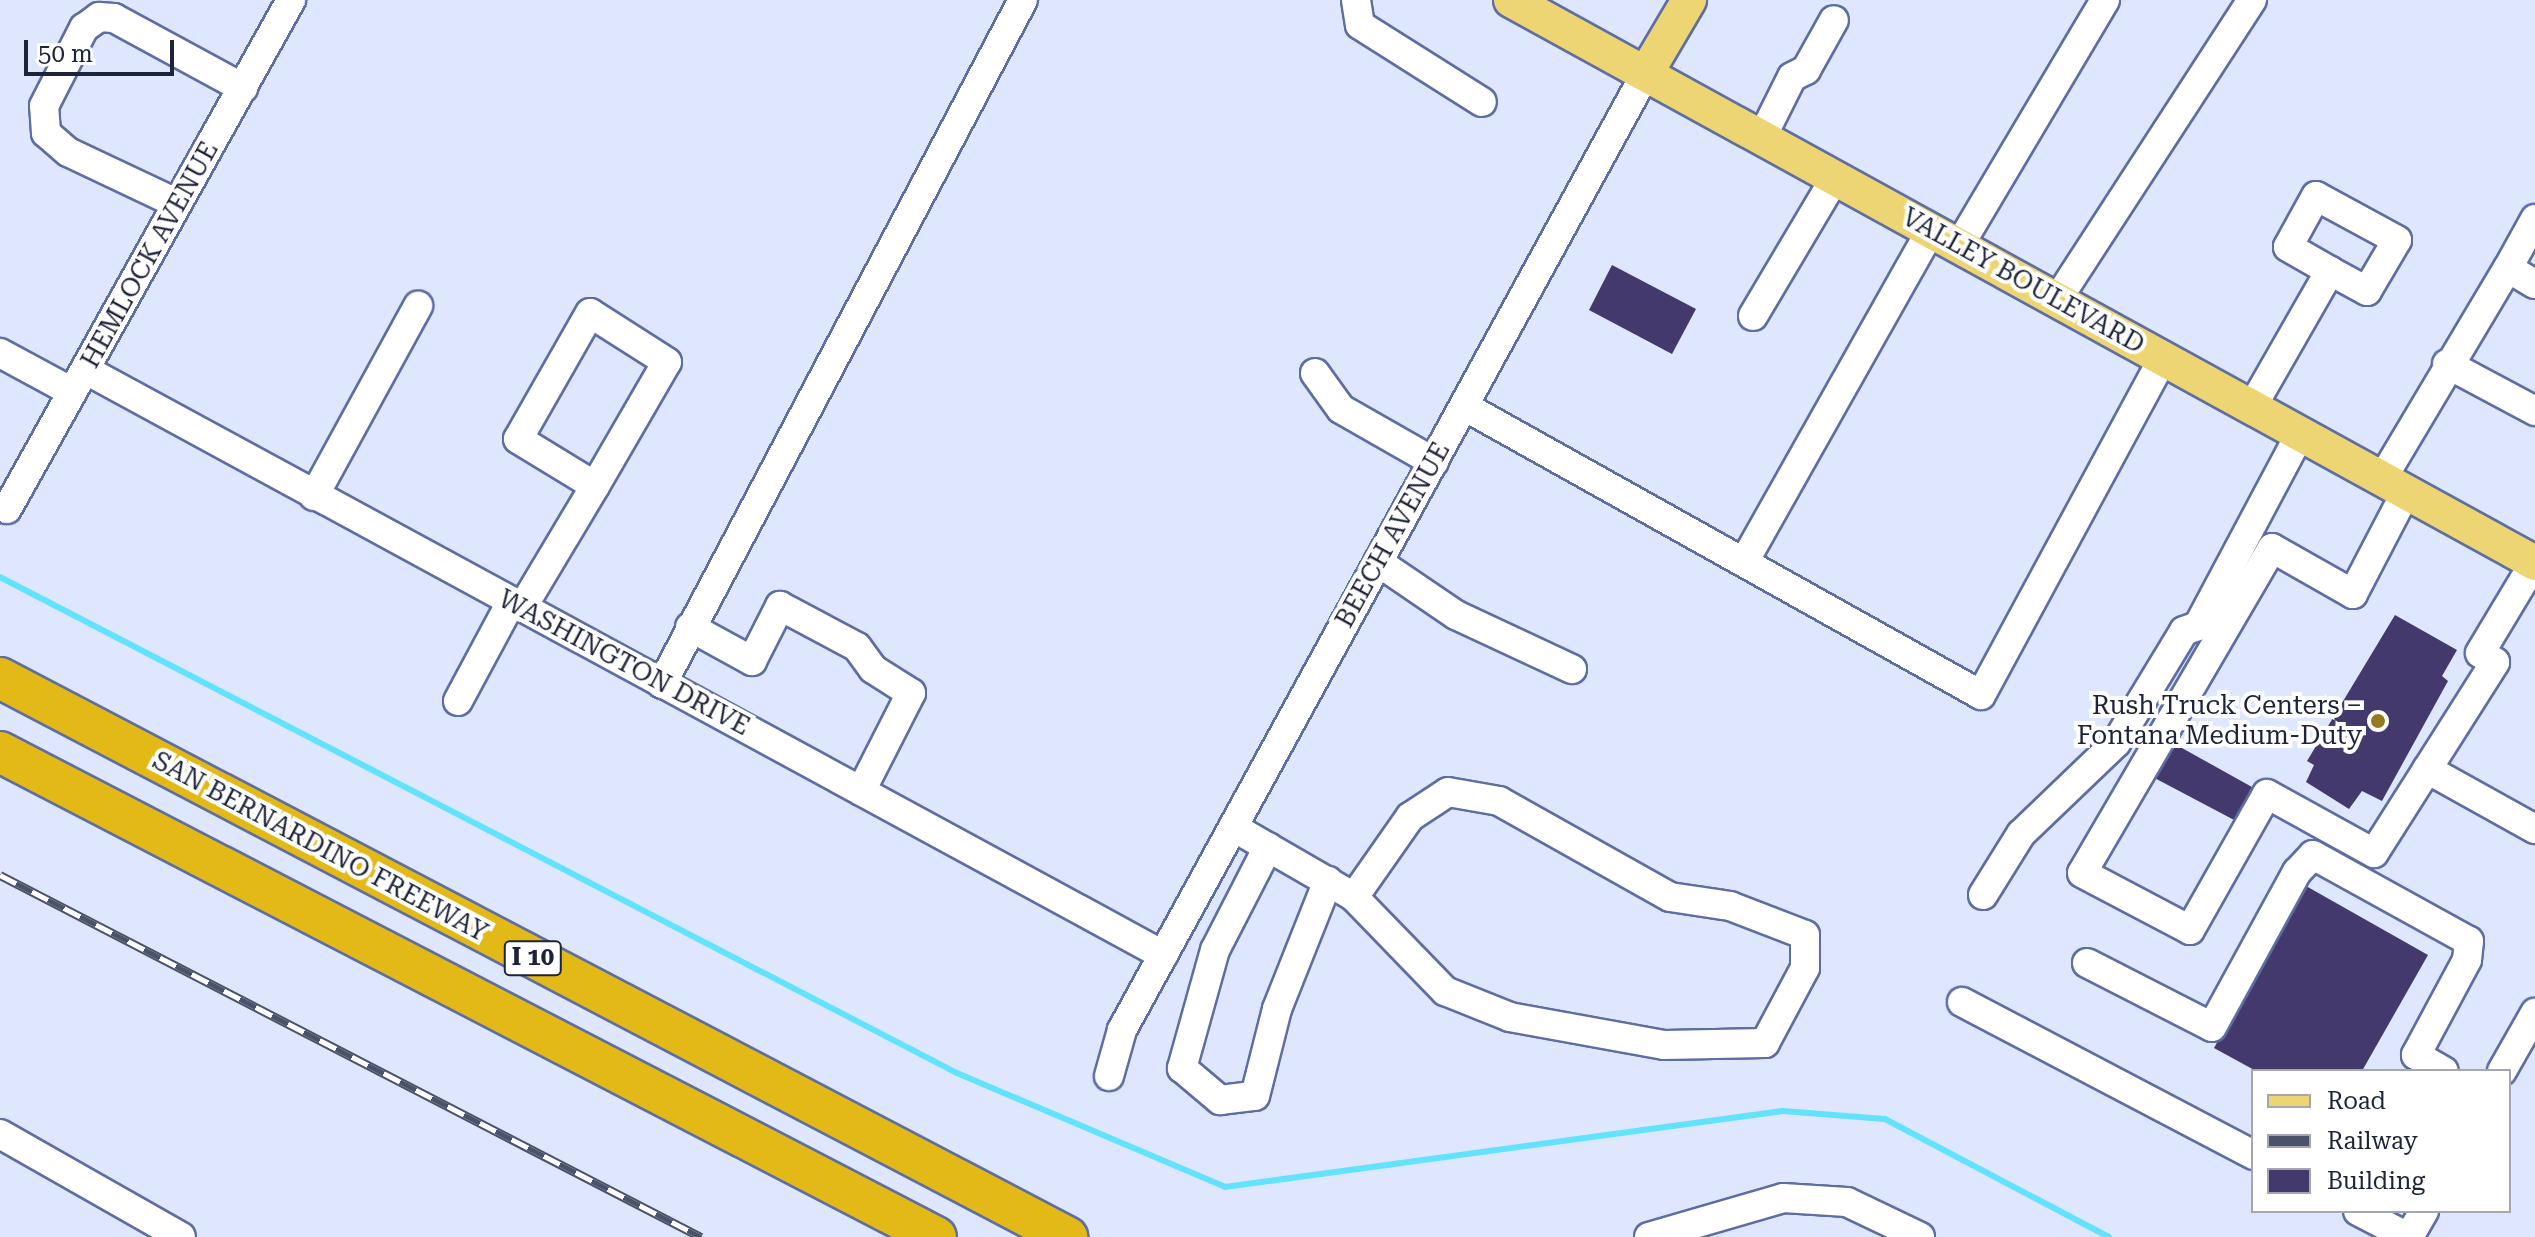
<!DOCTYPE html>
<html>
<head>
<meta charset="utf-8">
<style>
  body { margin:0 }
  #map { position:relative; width:2535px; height:1237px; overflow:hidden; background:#dfe7ff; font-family:"Roboto Serif",serif }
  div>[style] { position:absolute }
  .stream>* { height:6px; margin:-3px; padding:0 3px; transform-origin:3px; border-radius:3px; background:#62e3fb }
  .building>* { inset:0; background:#44396c }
  .roads { filter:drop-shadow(2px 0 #5e6da2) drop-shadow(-2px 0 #5e6da2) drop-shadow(0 2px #5e6da2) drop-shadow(0 -2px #5e6da2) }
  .minor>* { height:28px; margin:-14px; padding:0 14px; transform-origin:14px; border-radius:14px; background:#fff }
  .major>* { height:34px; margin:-17px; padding:0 17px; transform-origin:17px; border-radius:17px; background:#eed574 }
  .highway>* { height:40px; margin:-20px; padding:0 20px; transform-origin:20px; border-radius:20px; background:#e3b918 }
  .rail>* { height:9px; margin-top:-4.5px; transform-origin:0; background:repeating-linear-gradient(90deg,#fff 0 18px,#4c5269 0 36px); box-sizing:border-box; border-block:2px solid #4c5269 }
  .dots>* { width:22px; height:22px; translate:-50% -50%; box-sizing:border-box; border:4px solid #fff; border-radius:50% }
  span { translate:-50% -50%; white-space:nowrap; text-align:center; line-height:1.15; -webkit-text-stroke:8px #fff; paint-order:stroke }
  .shield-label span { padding:2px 6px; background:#fff; border:2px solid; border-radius:6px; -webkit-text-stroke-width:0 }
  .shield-label { font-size:24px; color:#1d2339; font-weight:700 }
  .street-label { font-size:26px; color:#1d2339 }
  .poi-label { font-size:26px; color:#1d2339 }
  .right { translate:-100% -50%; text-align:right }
  .legend { position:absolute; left:2251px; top:1069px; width:260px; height:144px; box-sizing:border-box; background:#fff; border:2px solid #a5a7b0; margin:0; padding:10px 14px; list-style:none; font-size:24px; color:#1d2339 }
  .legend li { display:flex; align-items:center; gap:16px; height:40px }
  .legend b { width:40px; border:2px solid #a5a7b0 }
  .scale { position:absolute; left:24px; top:40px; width:150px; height:36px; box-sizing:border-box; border:4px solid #1d2339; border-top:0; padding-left:10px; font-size:24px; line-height:28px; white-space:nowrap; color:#1d2339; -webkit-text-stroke:6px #fff; paint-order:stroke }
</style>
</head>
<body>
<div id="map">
  <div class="stream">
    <i style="left:0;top:577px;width:1078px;rotate:27.4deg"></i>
    <i style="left:957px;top:1073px;width:291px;rotate:23deg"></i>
    <i style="left:1225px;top:1187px;width:563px;rotate:-7.76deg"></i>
    <i style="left:1783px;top:1111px;width:102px;rotate:4.5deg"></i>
    <i style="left:1885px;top:1119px;width:253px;rotate:27.8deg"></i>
  </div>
  <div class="building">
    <i style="clip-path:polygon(1612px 265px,1696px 309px,1672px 354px,1589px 310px)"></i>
    <i style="clip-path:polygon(2395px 615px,2457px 650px,2442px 676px,2448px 681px,2382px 801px,2362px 791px,2349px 809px,2306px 782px,2314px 765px,2307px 761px)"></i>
    <i style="clip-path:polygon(2164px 738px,2252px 787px,2236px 821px,2147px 774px)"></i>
    <i style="clip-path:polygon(2306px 886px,2428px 955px,2362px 1071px,2256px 1071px,2214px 1048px)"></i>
  </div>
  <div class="roads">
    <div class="minor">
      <i style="left:1356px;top:0;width:25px;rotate:81deg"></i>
      <i style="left:1360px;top:25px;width:144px;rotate:32.3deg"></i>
      <i style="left:1762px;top:137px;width:67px;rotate:-63.4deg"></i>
      <i style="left:1792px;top:77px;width:16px;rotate:-27deg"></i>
      <i style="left:1806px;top:70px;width:57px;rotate:-60.8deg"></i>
      <i style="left:176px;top:203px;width:119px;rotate:-154.7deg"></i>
      <i style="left:68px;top:152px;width:29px;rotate:-139deg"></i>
      <i style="left:46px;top:133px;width:27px;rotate:-94deg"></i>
      <i style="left:44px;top:106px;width:88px;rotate:-62.9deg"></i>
      <i style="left:84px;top:28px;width:19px;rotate:-36deg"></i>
      <i style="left:99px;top:17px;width:15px;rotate:4deg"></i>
      <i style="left:114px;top:18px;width:147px;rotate:28.5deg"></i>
      <i style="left:1959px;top:246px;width:286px;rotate:-59.3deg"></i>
      <i style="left:2508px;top:268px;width:56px;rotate:-61.1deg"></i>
      <i style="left:2057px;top:300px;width:358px;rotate:-57deg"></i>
      <i style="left:1753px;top:316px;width:161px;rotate:-59.3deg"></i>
      <i style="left:0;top:353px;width:82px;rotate:28.4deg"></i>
      <i style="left:2447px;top:364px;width:100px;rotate:28.1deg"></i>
      <i style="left:86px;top:370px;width:1226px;rotate:28.51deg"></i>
      <i style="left:1315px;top:373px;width:44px;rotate:54.2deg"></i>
      <i style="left:1341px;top:409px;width:107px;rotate:29.7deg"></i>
      <i style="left:1464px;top:406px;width:592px;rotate:29.2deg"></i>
      <i style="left:1981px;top:695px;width:383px;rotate:-61.6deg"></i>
      <i style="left:2252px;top:407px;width:157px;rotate:-60.2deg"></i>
      <i style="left:2330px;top:271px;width:42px;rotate:28.4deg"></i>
      <i style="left:2367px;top:291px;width:59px;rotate:-59.5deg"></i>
      <i style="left:2397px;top:240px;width:92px;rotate:-151.5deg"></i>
      <i style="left:2316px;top:196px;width:58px;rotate:118.8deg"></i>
      <i style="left:2288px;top:247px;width:48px;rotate:29.7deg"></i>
      <i style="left:2382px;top:479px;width:246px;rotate:-59.2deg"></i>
      <i style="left:2508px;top:268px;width:31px;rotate:31deg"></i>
      <i style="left:2406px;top:492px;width:115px;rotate:117.5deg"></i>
      <i style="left:2353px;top:594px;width:93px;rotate:-150.4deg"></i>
      <i style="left:2272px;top:548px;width:376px;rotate:120.3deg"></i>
      <i style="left:2082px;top:873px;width:122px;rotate:27.8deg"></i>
      <i style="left:2190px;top:930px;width:156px;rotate:-60.5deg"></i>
      <i style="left:2267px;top:794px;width:122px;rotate:28.9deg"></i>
      <i style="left:2374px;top:853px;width:226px;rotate:-57.6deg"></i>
      <i style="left:2495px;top:662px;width:17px;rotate:-149deg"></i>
      <i style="left:2480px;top:653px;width:105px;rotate:-59deg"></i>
      <i style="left:314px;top:496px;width:217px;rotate:-61.3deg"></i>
      <i style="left:7px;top:509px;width:583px;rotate:-60.84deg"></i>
      <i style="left:1378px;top:562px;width:94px;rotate:34.2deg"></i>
      <i style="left:1456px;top:615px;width:128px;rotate:25deg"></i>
      <i style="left:1744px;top:562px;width:381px;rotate:-60.6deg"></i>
      <i style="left:522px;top:608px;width:142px;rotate:-59.1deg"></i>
      <i style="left:595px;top:486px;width:143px;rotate:-59.9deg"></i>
      <i style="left:667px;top:362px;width:91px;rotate:-147.5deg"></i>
      <i style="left:590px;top:313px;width:145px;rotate:119.7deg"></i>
      <i style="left:518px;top:439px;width:90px;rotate:31.4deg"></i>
      <i style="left:690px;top:627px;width:71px;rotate:28.7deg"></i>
      <i style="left:752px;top:661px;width:62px;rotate:-63deg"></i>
      <i style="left:780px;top:606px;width:87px;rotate:28deg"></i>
      <i style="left:857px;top:647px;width:27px;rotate:54deg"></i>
      <i style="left:873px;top:669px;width:45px;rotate:32.3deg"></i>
      <i style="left:911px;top:693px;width:110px;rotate:117deg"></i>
      <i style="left:662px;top:684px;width:773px;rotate:-62.18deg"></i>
      <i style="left:458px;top:701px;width:112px;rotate:-61.8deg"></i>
      <i style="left:2427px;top:769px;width:124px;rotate:29.1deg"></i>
      <i style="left:1233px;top:827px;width:140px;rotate:30deg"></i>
      <i style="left:1354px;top:897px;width:98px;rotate:-55deg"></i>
      <i style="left:1410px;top:817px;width:45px;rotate:-33.3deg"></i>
      <i style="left:1448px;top:792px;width:52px;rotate:10deg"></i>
      <i style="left:1499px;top:801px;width:196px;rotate:29.3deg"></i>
      <i style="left:1670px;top:897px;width:61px;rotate:8.5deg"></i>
      <i style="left:1730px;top:906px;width:80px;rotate:21.1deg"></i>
      <i style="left:1805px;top:935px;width:33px;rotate:90deg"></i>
      <i style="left:1805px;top:968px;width:85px;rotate:118.1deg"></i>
      <i style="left:1765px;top:1043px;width:101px;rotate:178.9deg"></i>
      <i style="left:1664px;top:1045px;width:157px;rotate:-169.7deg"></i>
      <i style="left:1510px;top:1017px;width:70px;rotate:-158.2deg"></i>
      <i style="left:1445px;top:991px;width:131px;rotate:-134.1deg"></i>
      <i style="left:1268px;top:847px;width:116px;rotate:117.2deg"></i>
      <i style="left:1215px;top:950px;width:123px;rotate:105.6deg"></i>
      <i style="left:1182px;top:1068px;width:50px;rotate:40.1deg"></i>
      <i style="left:1220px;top:1100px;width:35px;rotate:-7deg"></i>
      <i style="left:1255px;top:1096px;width:90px;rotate:-75.8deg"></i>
      <i style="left:1277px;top:1009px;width:138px;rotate:-68.3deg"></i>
      <i style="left:1983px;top:895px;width:72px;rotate:-58.1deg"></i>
      <i style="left:2021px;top:834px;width:132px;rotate:-43.8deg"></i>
      <i style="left:2116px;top:743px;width:131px;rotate:-58.7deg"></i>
      <i style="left:2184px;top:631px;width:15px;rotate:-20deg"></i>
      <i style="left:2198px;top:626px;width:217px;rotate:-62deg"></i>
      <i style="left:2087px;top:963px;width:140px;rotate:27.1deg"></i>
      <i style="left:2212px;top:1027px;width:177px;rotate:-61.3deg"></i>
      <i style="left:2297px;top:872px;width:23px;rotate:-47deg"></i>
      <i style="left:2313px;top:855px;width:178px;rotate:28.9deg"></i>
      <i style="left:2469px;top:941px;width:19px;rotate:96deg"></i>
      <i style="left:2467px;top:960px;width:108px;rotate:118.2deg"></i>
      <i style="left:2416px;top:1055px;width:32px;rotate:30deg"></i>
      <i style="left:1962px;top:1002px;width:329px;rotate:27.7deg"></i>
      <i style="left:2502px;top:1071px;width:67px;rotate:-60.4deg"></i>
      <i style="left:1109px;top:1076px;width:48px;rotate:-74.2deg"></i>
      <i style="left:1122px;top:1030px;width:1091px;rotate:-61.3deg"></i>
      <i style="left:0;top:1134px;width:208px;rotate:29.6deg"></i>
      <i style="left:2358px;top:1211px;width:56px;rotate:27.5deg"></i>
      <i style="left:1649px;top:1237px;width:140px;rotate:-16.2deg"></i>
      <i style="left:1783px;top:1198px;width:64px;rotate:3.6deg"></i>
      <i style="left:1847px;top:1202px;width:81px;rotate:25.6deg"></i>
      <i style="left:2409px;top:1237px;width:30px;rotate:-60deg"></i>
    </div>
    <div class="major">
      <i style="left:1511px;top:0;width:1169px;rotate:28.8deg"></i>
      <i style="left:1646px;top:73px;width:85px;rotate:-59.5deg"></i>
    </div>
    <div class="highway">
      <i style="left:0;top:678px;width:1205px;rotate:27.65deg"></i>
      <i style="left:0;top:752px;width:1054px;rotate:27.39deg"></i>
    </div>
  </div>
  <div class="rail">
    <i style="left:0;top:875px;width:789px;rotate:27.31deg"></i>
  </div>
  <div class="dots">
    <i style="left:2378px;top:721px;background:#957a22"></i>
  </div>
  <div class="shield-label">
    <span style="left:533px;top:958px">I 10</span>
  </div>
  <div class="street-label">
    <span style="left:150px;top:255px;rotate:-61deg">HEMLOCK AVENUE</span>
    <span style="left:2023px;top:281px;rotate:29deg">VALLEY BOULEVARD</span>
    <span style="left:1393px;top:535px;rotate:-61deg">BEECH AVENUE</span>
    <span style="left:624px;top:663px;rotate:28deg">WASHINGTON DRIVE</span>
    <span style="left:320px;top:847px;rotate:28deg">SAN BERNARDINO FREEWAY</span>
  </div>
  <div class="poi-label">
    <span class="right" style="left:2362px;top:721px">Rush Truck Centers –<br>Fontana Medium-Duty</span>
  </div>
  <ul class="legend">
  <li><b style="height:10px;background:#eed574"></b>Road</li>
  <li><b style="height:10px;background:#4c5269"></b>Railway</li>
  <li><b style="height:22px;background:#44396c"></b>Building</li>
  </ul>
  <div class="scale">50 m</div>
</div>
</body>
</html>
